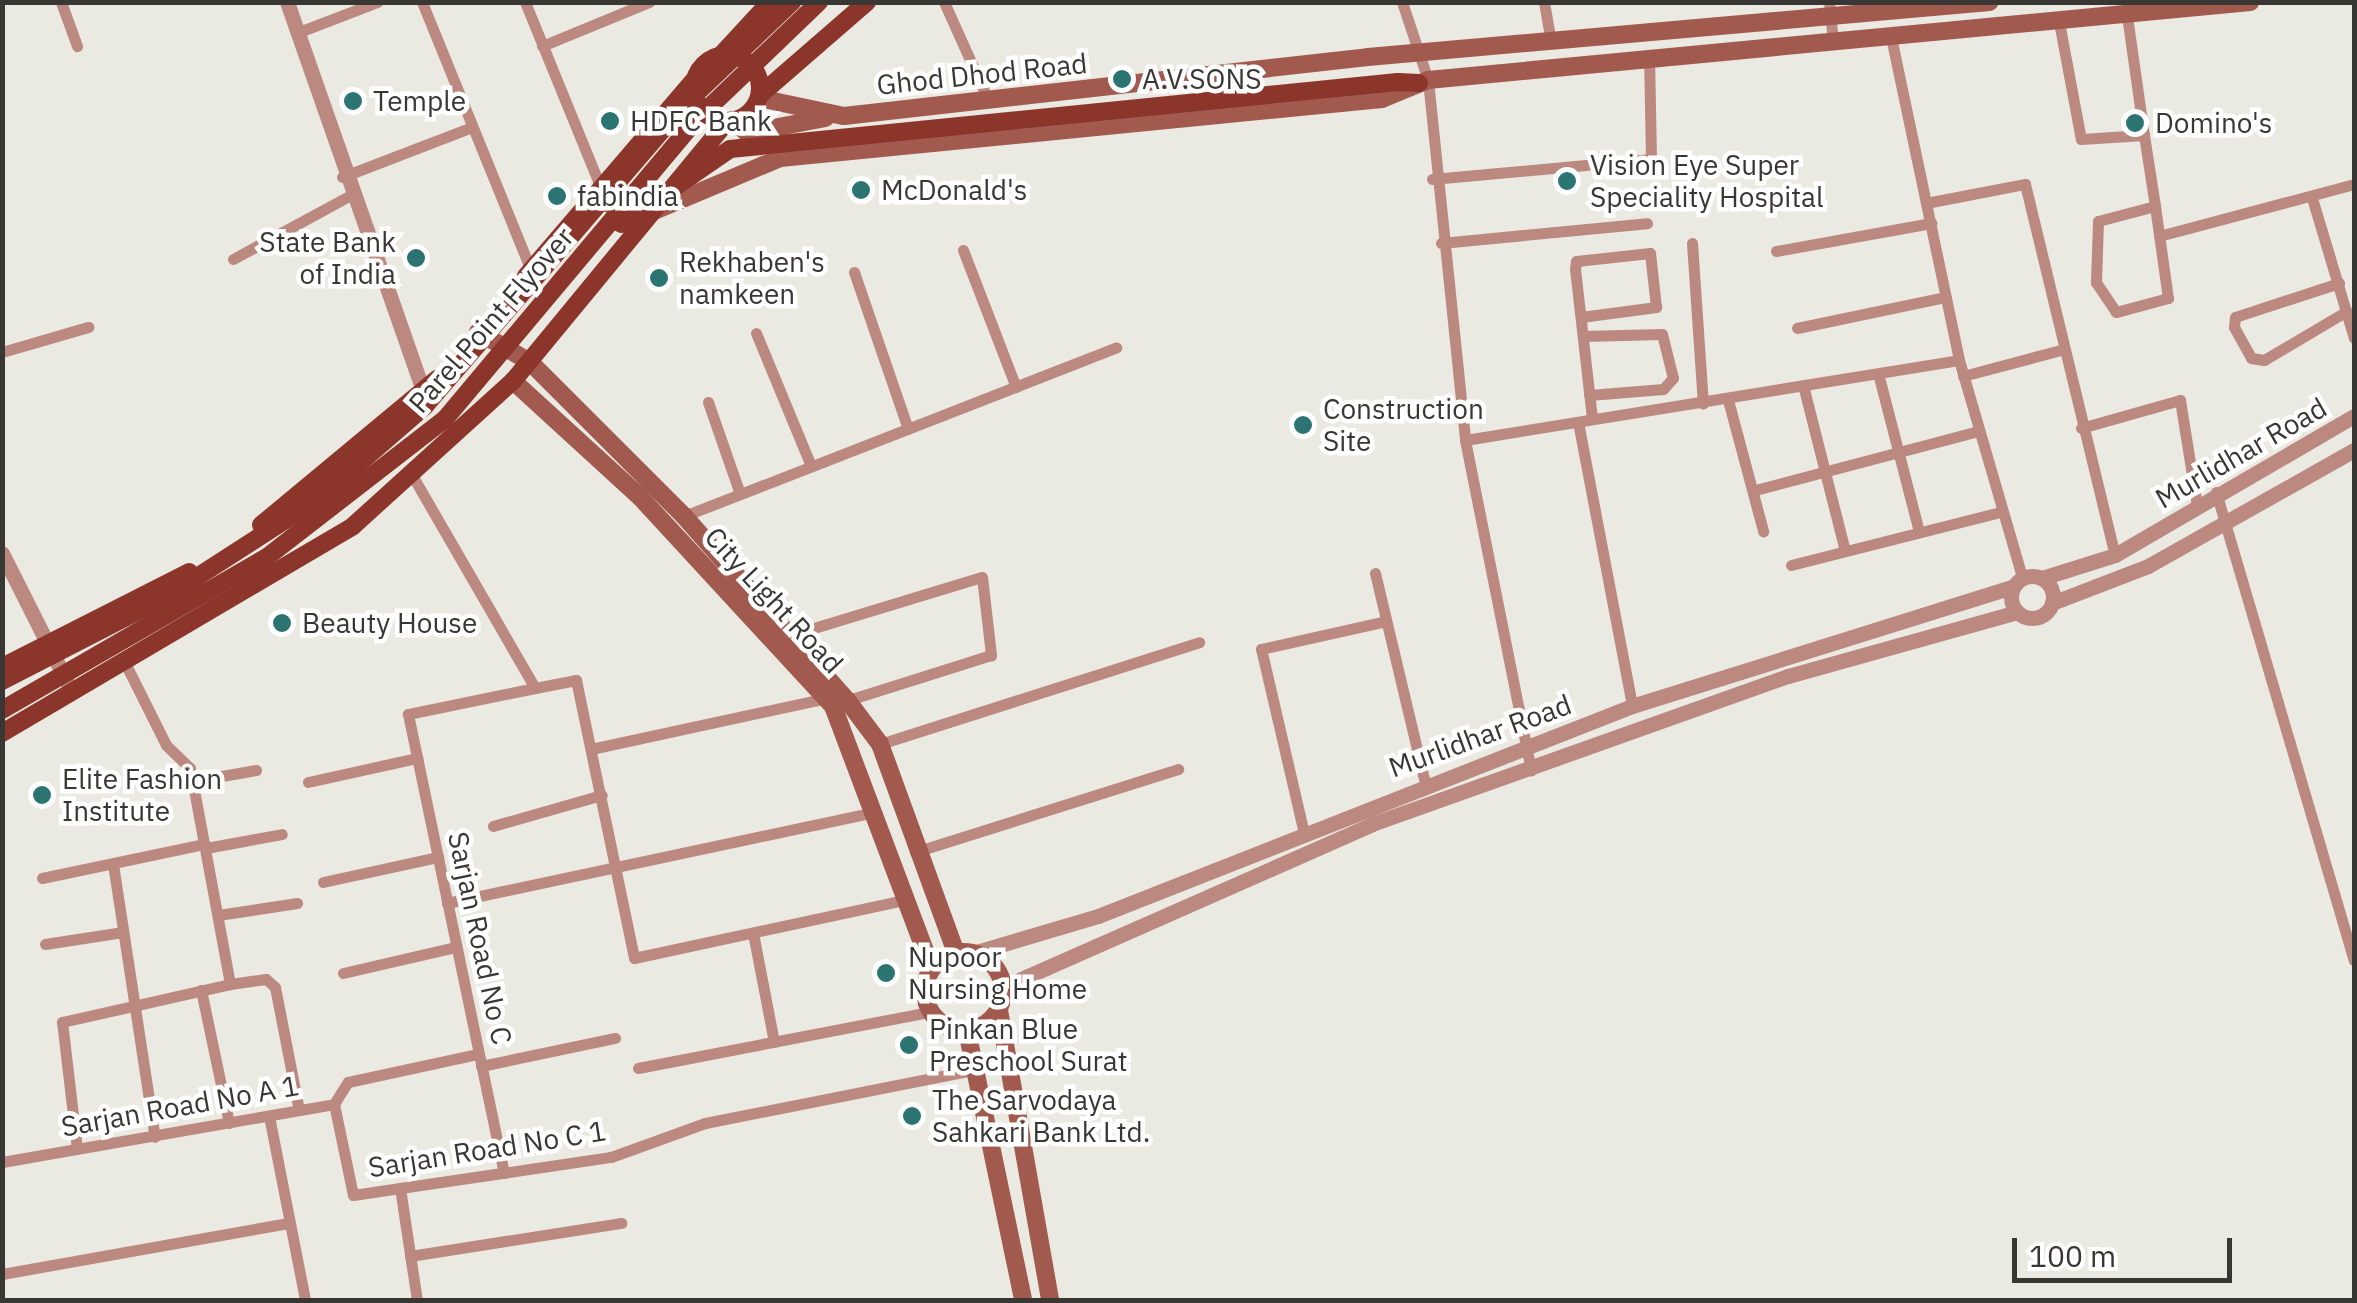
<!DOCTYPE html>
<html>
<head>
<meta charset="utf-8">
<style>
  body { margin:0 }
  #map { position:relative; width:2357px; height:1303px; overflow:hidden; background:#eae9e2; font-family:"IBM Plex Sans",sans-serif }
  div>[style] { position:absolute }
  .minor>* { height:11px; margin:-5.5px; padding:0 5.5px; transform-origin:5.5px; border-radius:5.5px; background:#bc8981 }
  .tertiary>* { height:15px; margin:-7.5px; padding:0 7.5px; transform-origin:7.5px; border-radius:7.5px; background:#bc8981 }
  .tertiary>.ring { margin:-7.5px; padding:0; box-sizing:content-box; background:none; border:15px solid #bc8981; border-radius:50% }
  .secondary>* { height:18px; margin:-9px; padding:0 9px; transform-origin:9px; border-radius:9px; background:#a25a4f }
  .secondary>.ring { margin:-9px; padding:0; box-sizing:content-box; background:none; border:18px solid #a25a4f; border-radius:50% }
  .primary>* { height:18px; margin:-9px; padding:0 9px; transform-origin:9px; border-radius:9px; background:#8c362b }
  .primary>.ring { margin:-9px; padding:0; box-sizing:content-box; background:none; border:18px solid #8c362b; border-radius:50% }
  .primary-bridge>* { height:18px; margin:-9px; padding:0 9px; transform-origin:9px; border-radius:9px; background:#8c362b }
  .dots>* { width:28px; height:28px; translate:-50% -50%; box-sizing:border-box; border:5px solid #fff; border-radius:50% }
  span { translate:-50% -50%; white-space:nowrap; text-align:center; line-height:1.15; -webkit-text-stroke:9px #fff; paint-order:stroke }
  .street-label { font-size:28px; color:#383734 }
  .poi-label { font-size:28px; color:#383734 }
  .left { translate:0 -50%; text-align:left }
  .right { translate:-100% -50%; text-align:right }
  .frame { position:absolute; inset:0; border:5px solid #383734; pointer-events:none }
  .scale { position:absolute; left:2012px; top:1238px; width:220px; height:45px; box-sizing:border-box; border:5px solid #383734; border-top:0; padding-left:12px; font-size:30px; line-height:35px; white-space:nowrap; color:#383734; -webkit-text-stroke:8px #fff; paint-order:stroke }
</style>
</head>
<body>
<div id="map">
  <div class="minor">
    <i style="left:61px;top:2px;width:47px;rotate:70deg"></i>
    <i style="left:422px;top:2px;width:290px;rotate:67.9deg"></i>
    <i style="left:525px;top:2px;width:196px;rotate:67.8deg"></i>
    <i style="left:944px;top:2px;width:110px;rotate:65.8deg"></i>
    <i style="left:1402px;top:2px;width:82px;rotate:71.6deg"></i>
    <i style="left:1428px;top:80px;width:362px;rotate:84.1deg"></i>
    <i style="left:1465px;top:440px;width:337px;rotate:78.7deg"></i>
    <i style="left:1544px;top:2px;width:41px;rotate:80.1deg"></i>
    <i style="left:1829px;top:2px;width:40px;rotate:84.3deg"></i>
    <i style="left:2127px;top:16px;width:120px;rotate:81.9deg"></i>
    <i style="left:2144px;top:135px;width:72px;rotate:81.2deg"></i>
    <i style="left:2155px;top:206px;width:93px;rotate:82deg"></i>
    <i style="left:2168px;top:298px;width:54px;rotate:164.9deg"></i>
    <i style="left:2116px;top:312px;width:36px;rotate:-124deg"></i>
    <i style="left:2096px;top:282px;width:61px;rotate:-88.1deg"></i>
    <i style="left:2098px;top:221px;width:59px;rotate:-14.7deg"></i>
    <i style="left:2059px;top:22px;width:119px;rotate:79.4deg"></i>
    <i style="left:2081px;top:139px;width:63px;rotate:-3.6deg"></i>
    <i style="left:299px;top:32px;width:84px;rotate:-21deg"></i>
    <i style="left:1891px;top:37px;width:330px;rotate:78.1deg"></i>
    <i style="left:1959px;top:360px;width:226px;rotate:73.8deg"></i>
    <i style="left:542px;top:46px;width:116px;rotate:-22.4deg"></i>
    <i style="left:342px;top:177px;width:139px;rotate:-21deg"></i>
    <i style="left:1432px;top:179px;width:220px;rotate:-5.2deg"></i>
    <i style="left:1651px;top:159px;width:101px;rotate:-91.1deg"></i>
    <i style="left:2312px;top:198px;width:146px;rotate:73.3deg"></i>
    <i style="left:1926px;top:203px;width:101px;rotate:-10.9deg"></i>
    <i style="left:2025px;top:184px;width:382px;rotate:76.4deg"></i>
    <i style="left:2159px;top:236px;width:202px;rotate:-14.9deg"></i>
    <i style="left:1441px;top:243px;width:207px;rotate:-5.5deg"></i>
    <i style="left:1692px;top:243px;width:161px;rotate:86.1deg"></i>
    <i style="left:963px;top:250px;width:147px;rotate:68.9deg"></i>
    <i style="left:1776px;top:251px;width:158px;rotate:-10.2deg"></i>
    <i style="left:233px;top:259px;width:132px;rotate:-28.5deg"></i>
    <i style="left:854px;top:272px;width:166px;rotate:71deg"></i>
    <i style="left:2339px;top:283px;width:109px;rotate:161.9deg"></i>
    <i style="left:2235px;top:317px;width:10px;rotate:96deg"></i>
    <i style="left:2234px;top:327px;width:35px;rotate:61deg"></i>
    <i style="left:2251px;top:358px;width:13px;rotate:9deg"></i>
    <i style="left:2264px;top:360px;width:96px;rotate:-30.6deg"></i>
    <i style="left:1581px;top:317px;width:76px;rotate:-7.6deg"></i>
    <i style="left:1656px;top:307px;width:54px;rotate:-96.3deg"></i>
    <i style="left:1650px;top:253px;width:74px;rotate:173.8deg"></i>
    <i style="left:1576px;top:261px;width:8px;rotate:97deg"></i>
    <i style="left:1575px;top:269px;width:151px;rotate:83.5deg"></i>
    <i style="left:1797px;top:328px;width:152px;rotate:-11.8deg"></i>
    <i style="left:756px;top:333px;width:144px;rotate:67.5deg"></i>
    <i style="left:1583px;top:336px;width:79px;rotate:-1.5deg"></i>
    <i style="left:1662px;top:334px;width:45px;rotate:76deg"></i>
    <i style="left:1673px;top:378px;width:15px;rotate:132deg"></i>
    <i style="left:1663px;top:389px;width:74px;rotate:175.4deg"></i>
    <i style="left:2px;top:352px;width:90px;rotate:-16.2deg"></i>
    <i style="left:1963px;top:376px;width:101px;rotate:-14.9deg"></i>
    <i style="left:1879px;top:377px;width:160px;rotate:75.5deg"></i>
    <i style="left:1804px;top:389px;width:167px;rotate:75.8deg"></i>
    <i style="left:1728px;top:400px;width:136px;rotate:75deg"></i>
    <i style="left:708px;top:402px;width:97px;rotate:70.8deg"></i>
    <i style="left:1578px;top:422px;width:289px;rotate:79.2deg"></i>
    <i style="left:2081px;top:428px;width:103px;rotate:-15.8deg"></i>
    <i style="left:2180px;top:400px;width:107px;rotate:80.9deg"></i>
    <i style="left:1465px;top:440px;width:500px;rotate:-9.2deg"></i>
    <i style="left:412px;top:475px;width:246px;rotate:60deg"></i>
    <i style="left:535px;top:688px;width:130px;rotate:168.4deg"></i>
    <i style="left:408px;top:714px;width:469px;rotate:78.2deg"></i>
    <i style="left:1759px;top:489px;width:227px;rotate:-14.8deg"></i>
    <i style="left:2216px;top:492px;width:488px;rotate:73.6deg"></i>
    <i style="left:684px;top:516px;width:464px;rotate:-21.3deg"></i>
    <i style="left:1791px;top:565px;width:216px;rotate:-14.2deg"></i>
    <i style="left:1375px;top:573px;width:216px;rotate:76.6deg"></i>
    <i style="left:794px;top:634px;width:196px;rotate:-16.9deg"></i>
    <i style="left:982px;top:577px;width:79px;rotate:83.4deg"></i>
    <i style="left:991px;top:655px;width:156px;rotate:162.5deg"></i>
    <i style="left:126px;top:665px;width:89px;rotate:63.4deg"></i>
    <i style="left:166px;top:745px;width:33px;rotate:44deg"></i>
    <i style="left:190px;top:768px;width:220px;rotate:79.5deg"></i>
    <i style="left:535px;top:688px;width:42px;rotate:-11deg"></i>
    <i style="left:576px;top:680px;width:284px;rotate:78.2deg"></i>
    <i style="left:634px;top:958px;width:272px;rotate:-12.1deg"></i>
    <i style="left:880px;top:744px;width:335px;rotate:-17.7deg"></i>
    <i style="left:591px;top:749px;width:241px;rotate:-12.2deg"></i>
    <i style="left:193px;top:781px;width:64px;rotate:-9.9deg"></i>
    <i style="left:308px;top:782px;width:112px;rotate:-12.4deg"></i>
    <i style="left:493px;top:826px;width:113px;rotate:-15.9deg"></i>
    <i style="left:1303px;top:829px;width:185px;rotate:-103.1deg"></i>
    <i style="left:1261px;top:649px;width:128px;rotate:-12.6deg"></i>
    <i style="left:206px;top:848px;width:77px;rotate:-10.4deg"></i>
    <i style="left:915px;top:852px;width:276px;rotate:-17.5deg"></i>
    <i style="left:113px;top:864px;width:276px;rotate:81.3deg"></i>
    <i style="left:42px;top:878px;width:166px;rotate:-11.9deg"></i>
    <i style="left:323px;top:882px;width:118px;rotate:-12.3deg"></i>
    <i style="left:447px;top:903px;width:438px;rotate:-12deg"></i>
    <i style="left:218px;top:915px;width:80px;rotate:-8.6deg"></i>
    <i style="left:753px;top:933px;width:111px;rotate:79.1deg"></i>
    <i style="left:45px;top:944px;width:79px;rotate:-8.7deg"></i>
    <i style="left:343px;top:973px;width:116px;rotate:-13deg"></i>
    <i style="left:201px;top:990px;width:136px;rotate:78.1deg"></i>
    <i style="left:481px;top:1066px;width:137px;rotate:-11.8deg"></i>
    <i style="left:638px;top:1068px;width:297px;rotate:-10.9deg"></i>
    <i style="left:334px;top:1104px;width:26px;rotate:-58deg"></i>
    <i style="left:348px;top:1082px;width:133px;rotate:-12.2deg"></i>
    <i style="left:269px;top:1116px;width:187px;rotate:78.9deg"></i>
    <i style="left:77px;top:1149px;width:128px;rotate:-96.7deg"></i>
    <i style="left:62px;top:1022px;width:172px;rotate:-12.7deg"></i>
    <i style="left:230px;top:984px;width:36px;rotate:-8deg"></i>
    <i style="left:266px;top:979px;width:12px;rotate:42deg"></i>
    <i style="left:275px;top:987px;width:125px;rotate:79deg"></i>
    <i style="left:2px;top:1162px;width:337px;rotate:-9.9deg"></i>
    <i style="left:334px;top:1104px;width:93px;rotate:78.2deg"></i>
    <i style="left:353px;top:1195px;width:261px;rotate:-8.4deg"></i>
    <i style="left:611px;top:1157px;width:100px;rotate:-19.9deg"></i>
    <i style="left:705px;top:1123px;width:278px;rotate:-11.2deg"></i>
    <i style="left:400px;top:1188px;width:113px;rotate:81.4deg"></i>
    <i style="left:410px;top:1256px;width:214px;rotate:-8.9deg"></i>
    <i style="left:2px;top:1274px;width:291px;rotate:-10.1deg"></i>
  </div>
  <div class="tertiary">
    <i style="left:287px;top:2px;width:415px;rotate:70.7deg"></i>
    <i style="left:2px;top:553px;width:144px;rotate:63.3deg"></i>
    <i class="ring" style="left:2011px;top:576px;width:27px;height:27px"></i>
    <i style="left:2042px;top:578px;width:77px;rotate:-17.5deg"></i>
    <i style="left:2115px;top:555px;width:276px;rotate:-30.2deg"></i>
    <i style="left:2052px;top:603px;width:103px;rotate:-21.1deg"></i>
    <i style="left:2148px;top:566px;width:236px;rotate:-29.4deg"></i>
    <i style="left:973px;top:953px;width:130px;rotate:-16.5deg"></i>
    <i style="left:1098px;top:916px;width:574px;rotate:-21.47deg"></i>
    <i style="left:1632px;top:706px;width:398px;rotate:-17.4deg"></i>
    <i style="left:1003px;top:987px;width:403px;rotate:-23.8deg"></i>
    <i style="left:1372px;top:824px;width:442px;rotate:-19.6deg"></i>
    <i style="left:1788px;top:676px;width:238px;rotate:-15.6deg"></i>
  </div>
  <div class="secondary">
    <i style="left:759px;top:98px;width:87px;rotate:12deg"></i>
    <i style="left:844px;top:116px;width:527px;rotate:-6.42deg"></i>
    <i style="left:1368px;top:57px;width:624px;rotate:-5.05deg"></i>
    <i style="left:733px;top:120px;width:19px;rotate:43deg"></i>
    <i style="left:747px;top:133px;width:80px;rotate:-10.8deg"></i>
    <i style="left:588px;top:198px;width:61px;rotate:15.2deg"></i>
    <i style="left:647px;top:214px;width:144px;rotate:-22.8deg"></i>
    <i style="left:780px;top:158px;width:605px;rotate:-5.6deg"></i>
    <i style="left:1382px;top:99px;width:50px;rotate:-22.4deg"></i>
    <i style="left:1428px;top:80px;width:826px;rotate:-5.42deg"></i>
    <i style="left:478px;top:332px;width:60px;rotate:30deg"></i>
    <i style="left:530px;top:362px;width:218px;rotate:45deg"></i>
    <i style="left:684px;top:516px;width:246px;rotate:48.5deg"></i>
    <i style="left:847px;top:700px;width:55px;rotate:53.1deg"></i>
    <i style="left:880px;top:744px;width:222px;rotate:70deg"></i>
    <i style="left:513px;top:381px;width:172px;rotate:42.4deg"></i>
    <i style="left:640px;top:497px;width:284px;rotate:47.3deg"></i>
    <i style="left:833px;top:706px;width:281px;rotate:69.4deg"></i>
    <i class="ring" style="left:925px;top:952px;width:60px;height:60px"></i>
    <i style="left:999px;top:1010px;width:294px;rotate:80deg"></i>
    <i style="left:967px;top:1031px;width:275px;rotate:78.2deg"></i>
  </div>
  <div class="primary">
    <i class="ring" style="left:694px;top:55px;width:48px;height:48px"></i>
    <i style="left:720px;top:56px;width:74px;rotate:-47.2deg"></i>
    <i style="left:1398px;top:82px;width:21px;rotate:3deg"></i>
    <i style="left:760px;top:95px;width:142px;rotate:-41deg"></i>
    <i style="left:526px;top:276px;width:260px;rotate:-49.4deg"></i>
    <i style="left:261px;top:525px;width:229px;rotate:-39.7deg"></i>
    <i style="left:2px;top:667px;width:210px;rotate:-26.9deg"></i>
    <i style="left:2px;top:733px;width:407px;rotate:-30.5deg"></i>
    <i style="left:353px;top:526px;width:216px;rotate:-42.2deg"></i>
    <i style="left:513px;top:381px;width:337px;rotate:-50.5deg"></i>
  </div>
  <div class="primary-bridge">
    <i style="left:621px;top:224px;width:132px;rotate:-34.5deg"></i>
    <i style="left:730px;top:149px;width:671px;rotate:-5.73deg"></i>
    <i style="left:2px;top:681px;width:188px;rotate:-27.2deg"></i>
    <i style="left:169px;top:595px;width:177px;rotate:-32.8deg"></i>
    <i style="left:318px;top:499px;width:142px;rotate:-41deg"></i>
    <i style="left:425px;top:406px;width:399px;rotate:-49.3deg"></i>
    <i style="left:685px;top:104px;width:148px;rotate:-43.6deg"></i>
    <i style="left:2px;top:710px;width:306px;rotate:-30deg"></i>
    <i style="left:267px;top:557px;width:225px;rotate:-37.8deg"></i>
    <i style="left:445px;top:419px;width:392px;rotate:-50deg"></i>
    <i style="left:697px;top:119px;width:169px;rotate:-43.8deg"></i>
  </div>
  <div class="dots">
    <i style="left:1122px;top:79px;background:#2b7472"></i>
    <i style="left:353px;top:101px;background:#2b7472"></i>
    <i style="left:610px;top:121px;background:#2b7472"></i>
    <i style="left:2135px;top:123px;background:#2b7472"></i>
    <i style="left:1567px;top:181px;background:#2b7472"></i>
    <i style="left:861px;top:190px;background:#2b7472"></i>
    <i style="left:557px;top:196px;background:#2b7472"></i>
    <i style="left:416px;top:258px;background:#2b7472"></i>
    <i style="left:659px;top:278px;background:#2b7472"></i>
    <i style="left:1303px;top:425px;background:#2b7472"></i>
    <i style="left:282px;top:623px;background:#2b7472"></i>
    <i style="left:42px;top:795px;background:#2b7472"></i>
    <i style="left:886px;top:973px;background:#2b7472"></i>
    <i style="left:909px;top:1045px;background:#2b7472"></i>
    <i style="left:912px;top:1116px;background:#2b7472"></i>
  </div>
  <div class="street-label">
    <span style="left:982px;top:74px;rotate:-6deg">Ghod Dhod Road</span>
    <span style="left:491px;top:320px;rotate:-49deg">Parel Point Flyover</span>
    <span style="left:2241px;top:453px;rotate:-30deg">Murlidhar Road</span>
    <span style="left:774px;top:600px;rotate:47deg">City Light Road</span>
    <span style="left:1480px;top:736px;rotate:-20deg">Murlidhar Road</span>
    <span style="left:480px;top:938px;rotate:78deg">Sarjan Road No C</span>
    <span style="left:180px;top:1106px;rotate:-10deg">Sarjan Road No A 1</span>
    <span style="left:487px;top:1149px;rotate:-9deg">Sarjan Road No C 1</span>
  </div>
  <div class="poi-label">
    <span class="left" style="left:1142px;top:79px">A.V.SONS</span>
    <span class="left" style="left:373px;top:101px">Temple</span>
    <span class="left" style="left:630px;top:121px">HDFC Bank</span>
    <span class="left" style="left:2155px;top:123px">Domino's</span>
    <span class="left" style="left:1590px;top:181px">Vision Eye Super<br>Speciality Hospital</span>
    <span class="left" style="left:881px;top:190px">McDonald's</span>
    <span class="left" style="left:577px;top:196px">fabindia</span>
    <span class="right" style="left:396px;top:258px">State Bank<br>of India</span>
    <span class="left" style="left:679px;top:278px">Rekhaben's<br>namkeen</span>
    <span class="left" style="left:1323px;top:425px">Construction<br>Site</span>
    <span class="left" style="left:302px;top:623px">Beauty House</span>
    <span class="left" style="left:62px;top:795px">Elite Fashion<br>Institute</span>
    <span class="left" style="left:908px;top:973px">Nupoor<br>Nursing Home</span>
    <span class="left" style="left:929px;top:1045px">Pinkan Blue<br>Preschool Surat</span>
    <span class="left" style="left:932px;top:1116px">The Sarvodaya<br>Sahkari Bank Ltd.</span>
  </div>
  <div class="frame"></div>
  <div class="scale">100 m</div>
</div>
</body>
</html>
